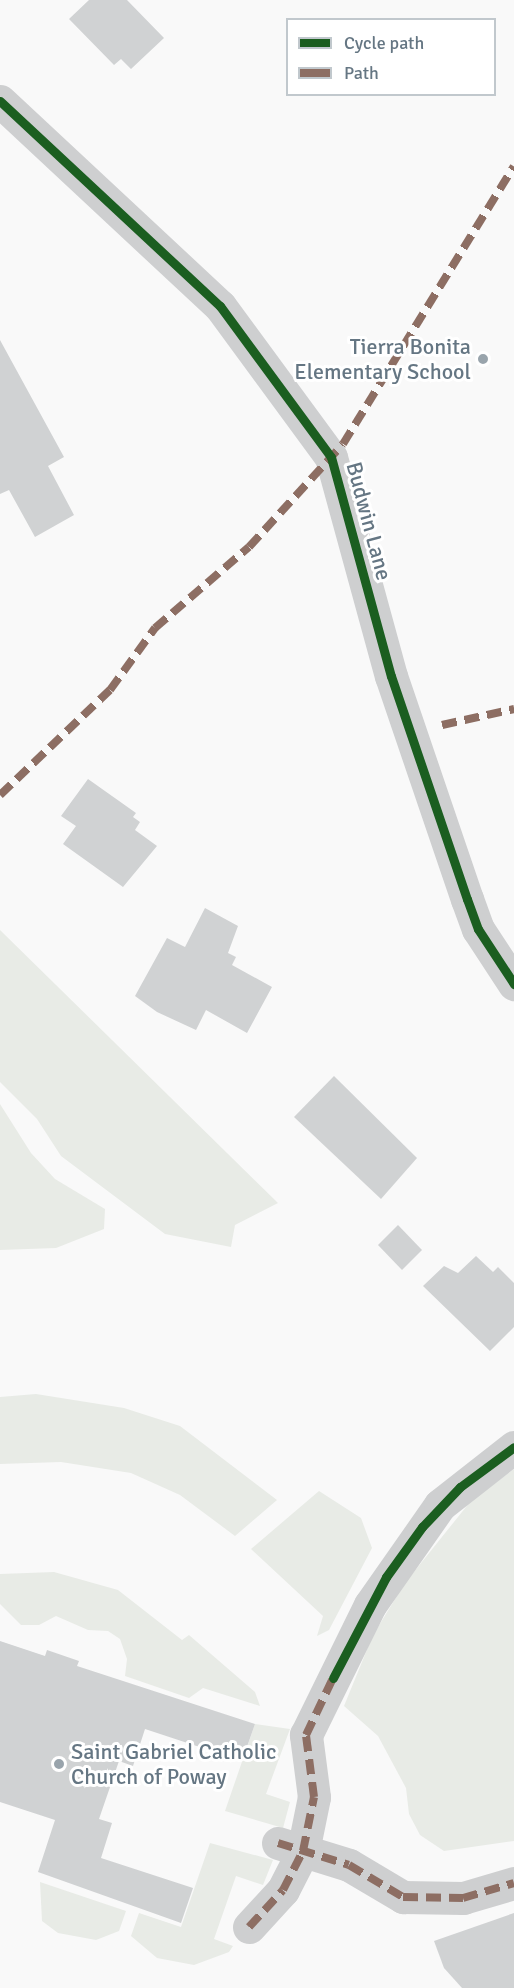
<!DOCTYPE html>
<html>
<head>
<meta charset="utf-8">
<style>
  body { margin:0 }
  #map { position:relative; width:514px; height:1988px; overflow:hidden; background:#f9f9f9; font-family:Signika,sans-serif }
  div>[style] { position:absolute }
  .green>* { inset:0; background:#e8ebe6 }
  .building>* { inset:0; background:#d0d2d3 }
  .street>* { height:33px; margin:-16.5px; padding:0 16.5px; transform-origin:16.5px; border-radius:16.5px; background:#cecfd0 }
  .quiet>* { height:8px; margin-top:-4px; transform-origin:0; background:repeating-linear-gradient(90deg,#8d6e63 0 15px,transparent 0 23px) }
  .cycleway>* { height:9px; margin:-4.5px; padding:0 4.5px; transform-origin:4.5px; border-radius:4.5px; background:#1b5e20 }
  .dots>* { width:16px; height:16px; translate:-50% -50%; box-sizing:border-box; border:3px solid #fff; border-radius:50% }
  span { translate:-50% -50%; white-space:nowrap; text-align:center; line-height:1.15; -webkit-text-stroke:6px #fff; paint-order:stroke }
  .poi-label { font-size:22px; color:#657683 }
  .right { translate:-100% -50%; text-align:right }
  .left { translate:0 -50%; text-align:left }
  .street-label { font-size:22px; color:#657683 }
  .legend { position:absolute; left:286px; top:18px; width:210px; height:78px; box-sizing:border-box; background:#fff; border:2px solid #c1c8cd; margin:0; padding:8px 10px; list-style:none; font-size:18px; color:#657683 }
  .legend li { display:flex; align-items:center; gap:12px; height:30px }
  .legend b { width:30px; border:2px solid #c1c8cd }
</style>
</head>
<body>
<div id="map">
  <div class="green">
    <i style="clip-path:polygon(0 930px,278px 1203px,235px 1225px,231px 1247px,165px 1234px,61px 1156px,37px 1119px,0 1082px)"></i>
    <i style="clip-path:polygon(0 1104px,31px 1153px,55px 1179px,105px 1209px,104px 1229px,56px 1248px,0 1250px)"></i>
    <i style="clip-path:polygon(36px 1394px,124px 1408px,180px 1426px,277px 1500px,235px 1536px,180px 1495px,131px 1473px,61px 1462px,0 1464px,0 1397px)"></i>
    <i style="clip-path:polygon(514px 1469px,514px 1841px,444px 1851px,420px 1835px,409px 1814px,406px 1788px,378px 1736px,344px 1706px,373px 1635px,405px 1583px,470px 1502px)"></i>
    <i style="clip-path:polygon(319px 1491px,361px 1518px,372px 1548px,329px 1630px,317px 1636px,323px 1616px,251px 1549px)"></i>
    <i style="clip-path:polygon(54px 1572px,118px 1590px,182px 1640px,189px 1635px,255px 1692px,260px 1706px,203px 1688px,189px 1698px,125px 1676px,127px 1659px,120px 1639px,108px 1631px,88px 1630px,56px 1616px,39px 1625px,21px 1625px,0 1604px,0 1574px)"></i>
    <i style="clip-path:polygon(255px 1724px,290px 1729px,266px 1794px,290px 1802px,283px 1828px,225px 1811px)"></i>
    <i style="clip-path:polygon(210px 1843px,273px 1860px,263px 1885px,236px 1876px,214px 1939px,233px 1946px,229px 1952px,194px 1965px,157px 1958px,131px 1936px,139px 1913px,181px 1927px)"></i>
    <i style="clip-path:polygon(40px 1882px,126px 1911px,119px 1931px,96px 1940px,58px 1933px,42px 1921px)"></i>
  </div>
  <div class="building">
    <i style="clip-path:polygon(89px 0,127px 0,164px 38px,131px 69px,121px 59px,114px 65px,69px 19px)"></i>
    <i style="clip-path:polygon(0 340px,64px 457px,48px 466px,74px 515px,35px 537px,9px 490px,0 494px)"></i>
    <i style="clip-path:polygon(88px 779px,136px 813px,133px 817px,140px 822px,135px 830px,157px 846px,123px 887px,63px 844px,76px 826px,61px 816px)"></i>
    <i style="clip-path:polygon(205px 908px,238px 926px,228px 953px,236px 957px,232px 965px,272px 987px,247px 1033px,206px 1010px,196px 1030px,157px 1012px,135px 996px,167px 938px,185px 947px)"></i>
    <i style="clip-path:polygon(334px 1076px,417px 1158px,381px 1199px,294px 1117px)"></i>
    <i style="clip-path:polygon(398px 1225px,422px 1250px,402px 1270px,378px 1245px)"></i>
    <i style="clip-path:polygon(476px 1256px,493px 1272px,498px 1267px,514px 1283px,514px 1327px,490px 1351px,423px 1286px,444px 1266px,458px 1273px)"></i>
    <i style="clip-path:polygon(0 1641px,45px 1656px,47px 1650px,79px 1661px,77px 1666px,255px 1724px,242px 1761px,145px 1729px,133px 1766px,119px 1761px,99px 1819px,112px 1823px,101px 1858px,193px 1888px,181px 1923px,38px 1872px,55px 1820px,0 1802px)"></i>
    <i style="clip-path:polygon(514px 1913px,514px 1988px,462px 1988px,444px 1968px,434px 1941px)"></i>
  </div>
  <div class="street">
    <i style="left:0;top:101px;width:301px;rotate:43deg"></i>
    <i style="left:220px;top:306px;width:187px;rotate:53.7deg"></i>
    <i style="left:331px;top:457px;width:227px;rotate:74.7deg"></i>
    <i style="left:391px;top:676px;width:236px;rotate:71.2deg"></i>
    <i style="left:467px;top:899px;width:32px;rotate:70deg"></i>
    <i style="left:478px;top:929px;width:66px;rotate:56.8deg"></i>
    <i style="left:278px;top:1843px;width:74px;rotate:17.2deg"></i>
    <i style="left:349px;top:1865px;width:63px;rotate:30.7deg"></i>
    <i style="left:403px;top:1897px;width:60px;rotate:1deg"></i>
    <i style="left:463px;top:1898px;width:53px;rotate:-16.4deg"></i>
    <i style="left:249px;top:1927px;width:50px;rotate:-47.4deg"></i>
    <i style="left:283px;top:1890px;width:44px;rotate:-62.9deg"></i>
    <i style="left:303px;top:1851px;width:55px;rotate:-78.5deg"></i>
    <i style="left:314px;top:1797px;width:63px;rotate:-97.4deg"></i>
    <i style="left:306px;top:1735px;width:145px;rotate:-63.8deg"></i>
    <i style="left:370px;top:1605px;width:122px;rotate:-55deg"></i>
    <i style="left:440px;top:1505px;width:94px;rotate:-38.1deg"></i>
  </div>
  <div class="quiet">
    <i style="left:442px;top:725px;width:74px;rotate:-12.5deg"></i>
    <i style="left:0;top:795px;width:152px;rotate:-43.7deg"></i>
    <i style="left:110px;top:690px;width:77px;rotate:-54deg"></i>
    <i style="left:155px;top:628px;width:124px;rotate:-40.8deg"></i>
    <i style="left:249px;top:547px;width:139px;rotate:-47.6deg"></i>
    <i style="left:343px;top:444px;width:326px;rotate:-58.4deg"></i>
    <i style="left:278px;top:1843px;width:74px;rotate:17.2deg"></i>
    <i style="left:349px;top:1865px;width:63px;rotate:30.7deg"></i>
    <i style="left:403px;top:1897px;width:60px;rotate:1deg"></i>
    <i style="left:463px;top:1898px;width:53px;rotate:-16.4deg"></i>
    <i style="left:249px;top:1927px;width:50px;rotate:-47.4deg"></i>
    <i style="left:283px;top:1890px;width:44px;rotate:-62.9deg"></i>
    <i style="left:303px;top:1851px;width:55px;rotate:-78.5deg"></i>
    <i style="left:314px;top:1797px;width:63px;rotate:-97.4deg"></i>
    <i style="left:306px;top:1735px;width:68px;rotate:-64.6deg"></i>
  </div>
  <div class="cycleway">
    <i style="left:0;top:101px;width:301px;rotate:43deg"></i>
    <i style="left:220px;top:306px;width:187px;rotate:53.7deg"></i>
    <i style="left:331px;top:457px;width:227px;rotate:74.7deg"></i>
    <i style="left:391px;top:676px;width:236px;rotate:71.2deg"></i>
    <i style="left:467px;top:899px;width:32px;rotate:70deg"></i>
    <i style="left:478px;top:929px;width:66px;rotate:56.8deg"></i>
    <i style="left:333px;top:1678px;width:114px;rotate:-62.3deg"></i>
    <i style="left:386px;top:1577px;width:62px;rotate:-54.2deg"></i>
    <i style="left:422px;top:1527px;width:55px;rotate:-46.5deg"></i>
    <i style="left:460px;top:1487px;width:67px;rotate:-36.5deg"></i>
  </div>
  <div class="dots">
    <i style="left:483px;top:359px;background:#99a4ac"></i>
    <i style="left:59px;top:1764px;background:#99a4ac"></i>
  </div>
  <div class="poi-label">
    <span class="right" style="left:471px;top:359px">Tierra Bonita<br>Elementary School</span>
    <span class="left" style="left:71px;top:1764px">Saint Gabriel Catholic<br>Church of Poway</span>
  </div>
  <div class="street-label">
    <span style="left:369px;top:521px;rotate:75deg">Budwin Lane</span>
  </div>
  <ul class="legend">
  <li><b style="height:8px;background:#1b5e20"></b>Cycle path</li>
  <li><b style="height:8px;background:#8d6e63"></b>Path</li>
  </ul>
</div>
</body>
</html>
